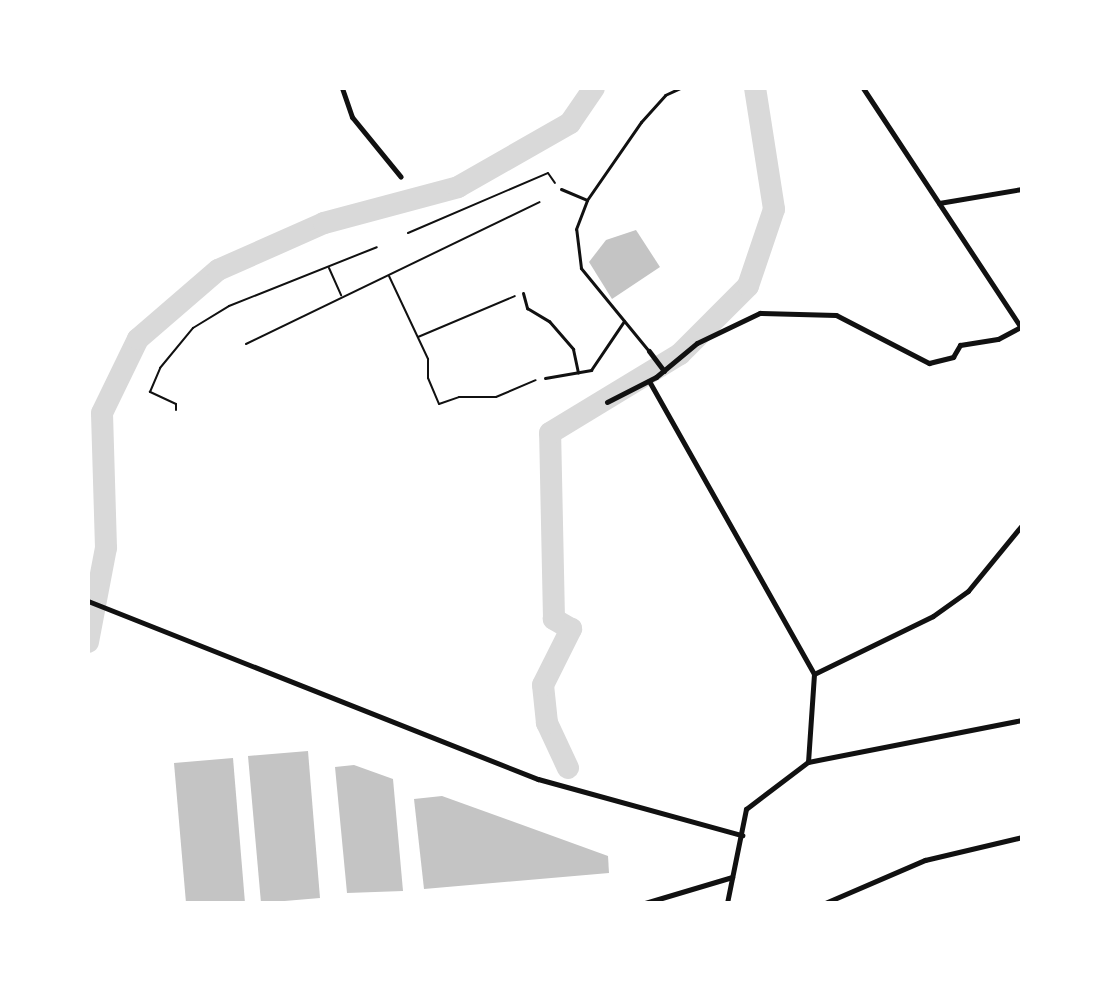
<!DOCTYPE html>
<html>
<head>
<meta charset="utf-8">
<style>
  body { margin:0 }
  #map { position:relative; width:1110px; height:991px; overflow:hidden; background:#fff; font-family:Georgia,serif }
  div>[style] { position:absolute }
  .river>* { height:22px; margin:-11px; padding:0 11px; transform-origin:11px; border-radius:11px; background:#d9d9d9 }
  .building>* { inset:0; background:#c4c4c4 }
  .path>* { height:2px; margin:-1px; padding:0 1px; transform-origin:1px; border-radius:1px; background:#111 }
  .service>* { height:3px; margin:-1.5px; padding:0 1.5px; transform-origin:1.5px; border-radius:1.5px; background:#111 }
  .minor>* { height:5px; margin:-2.5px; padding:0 2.5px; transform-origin:2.5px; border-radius:2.5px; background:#111 }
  span { translate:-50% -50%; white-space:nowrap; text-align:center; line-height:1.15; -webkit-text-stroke:6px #fff; paint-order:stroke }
  .frame { position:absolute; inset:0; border:90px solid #fff; pointer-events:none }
</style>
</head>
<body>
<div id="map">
  <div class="river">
    <i style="left:88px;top:642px;width:96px;rotate:-79.2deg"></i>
    <i style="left:106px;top:548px;width:135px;rotate:-91.7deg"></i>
    <i style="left:102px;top:413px;width:82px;rotate:-64.1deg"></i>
    <i style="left:138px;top:339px;width:106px;rotate:-40.8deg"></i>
    <i style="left:218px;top:270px;width:116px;rotate:-23.9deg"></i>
    <i style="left:324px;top:223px;width:139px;rotate:-15deg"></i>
    <i style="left:458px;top:187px;width:129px;rotate:-29.7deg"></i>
    <i style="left:570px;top:123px;width:42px;rotate:-55.6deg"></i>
    <i style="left:568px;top:768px;width:50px;rotate:-115deg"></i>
    <i style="left:547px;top:723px;width:38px;rotate:-96deg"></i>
    <i style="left:543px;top:685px;width:63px;rotate:-63.4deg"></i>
    <i style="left:571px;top:629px;width:20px;rotate:-150deg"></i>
    <i style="left:554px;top:619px;width:186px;rotate:-91.2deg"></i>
    <i style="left:550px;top:433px;width:152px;rotate:-31.3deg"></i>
    <i style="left:680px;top:354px;width:96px;rotate:-45deg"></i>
    <i style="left:748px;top:286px;width:81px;rotate:-71.3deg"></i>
    <i style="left:774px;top:209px;width:122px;rotate:-98.9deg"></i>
  </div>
  <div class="building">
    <i style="clip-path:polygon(636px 230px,660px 267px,612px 299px,589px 262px,606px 240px)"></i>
    <i style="clip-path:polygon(308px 751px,320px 898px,261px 903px,248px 756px)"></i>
    <i style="clip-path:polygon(233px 758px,245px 903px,186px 903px,174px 763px)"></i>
    <i style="clip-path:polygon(354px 765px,393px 779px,403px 891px,347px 893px,335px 767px)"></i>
    <i style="clip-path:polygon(442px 796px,608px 856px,609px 873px,424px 889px,414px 799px)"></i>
  </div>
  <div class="path">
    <i style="left:408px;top:233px;width:152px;rotate:-23.2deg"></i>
    <i style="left:548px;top:173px;width:12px;rotate:55deg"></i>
    <i style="left:329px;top:268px;width:30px;rotate:66deg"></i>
    <i style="left:389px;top:276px;width:92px;rotate:64.8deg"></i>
    <i style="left:428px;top:359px;width:19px;rotate:90deg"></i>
    <i style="left:428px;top:378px;width:28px;rotate:67deg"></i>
    <i style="left:439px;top:404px;width:21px;rotate:-19deg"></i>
    <i style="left:459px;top:397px;width:37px"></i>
    <i style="left:496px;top:397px;width:43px;rotate:-23deg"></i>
    <i style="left:418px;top:337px;width:105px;rotate:-22.9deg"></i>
    <i style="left:246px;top:344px;width:326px;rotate:-25.8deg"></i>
    <i style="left:176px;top:410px;width:6px;rotate:-90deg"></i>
    <i style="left:176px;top:404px;width:29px;rotate:-155deg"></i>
    <i style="left:150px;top:392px;width:26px;rotate:-67deg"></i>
    <i style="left:160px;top:368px;width:52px;rotate:-50.5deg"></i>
    <i style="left:193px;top:328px;width:42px;rotate:-31.4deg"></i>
    <i style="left:229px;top:306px;width:159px;rotate:-21.7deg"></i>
  </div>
  <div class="service">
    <i style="left:561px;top:189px;width:28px;rotate:23deg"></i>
    <i style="left:523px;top:293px;width:16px;rotate:75deg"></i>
    <i style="left:527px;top:308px;width:26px;rotate:31deg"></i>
    <i style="left:549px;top:321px;width:37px;rotate:49deg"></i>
    <i style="left:573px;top:349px;width:24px;rotate:78deg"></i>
    <i style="left:648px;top:350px;width:106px;rotate:-129.3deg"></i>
    <i style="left:581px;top:268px;width:39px;rotate:-97deg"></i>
    <i style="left:576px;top:229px;width:31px;rotate:-69deg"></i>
    <i style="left:587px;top:200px;width:95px;rotate:-55.3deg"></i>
    <i style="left:641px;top:122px;width:36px;rotate:-48deg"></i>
    <i style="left:665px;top:95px;width:17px;rotate:-25deg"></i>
    <i style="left:545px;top:378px;width:47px;rotate:-9.9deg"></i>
    <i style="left:591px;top:370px;width:59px;rotate:-56deg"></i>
  </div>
  <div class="minor">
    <i style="left:342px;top:88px;width:31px;rotate:71deg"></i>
    <i style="left:352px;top:117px;width:77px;rotate:50.8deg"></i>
    <i style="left:863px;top:88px;width:287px;rotate:56.6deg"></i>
    <i style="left:939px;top:203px;width:84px;rotate:-9.6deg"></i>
    <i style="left:649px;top:351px;width:25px;rotate:53deg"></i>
    <i style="left:649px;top:381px;width:336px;rotate:60.6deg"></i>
    <i style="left:814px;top:674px;width:88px;rotate:93.9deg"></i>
    <i style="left:607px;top:402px;width:55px;rotate:-27deg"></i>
    <i style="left:656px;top:377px;width:53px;rotate:-39.7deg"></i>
    <i style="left:697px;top:343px;width:70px;rotate:-25.5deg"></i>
    <i style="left:760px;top:313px;width:76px;rotate:1.5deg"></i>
    <i style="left:836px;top:315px;width:105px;rotate:27.3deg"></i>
    <i style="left:929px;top:363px;width:25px;rotate:-14deg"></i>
    <i style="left:953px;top:357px;width:14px;rotate:-60deg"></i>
    <i style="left:960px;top:345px;width:38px;rotate:-9deg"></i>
    <i style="left:998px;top:339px;width:26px;rotate:-28deg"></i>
    <i style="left:88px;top:601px;width:484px;rotate:21.6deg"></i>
    <i style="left:538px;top:779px;width:212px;rotate:15.4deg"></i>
    <i style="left:814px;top:674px;width:132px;rotate:-26deg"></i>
    <i style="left:933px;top:616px;width:43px;rotate:-35.5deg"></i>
    <i style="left:968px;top:591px;width:85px;rotate:-50.7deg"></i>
    <i style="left:645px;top:903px;width:91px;rotate:-16.6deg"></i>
    <i style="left:727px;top:903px;width:96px;rotate:-78.6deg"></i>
    <i style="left:746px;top:809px;width:78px;rotate:-37.2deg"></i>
    <i style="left:808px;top:762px;width:218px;rotate:-11.1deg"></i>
    <i style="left:825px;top:903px;width:109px;rotate:-23.3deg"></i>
    <i style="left:925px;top:860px;width:100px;rotate:-13.3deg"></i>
  </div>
  <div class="frame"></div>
</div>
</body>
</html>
